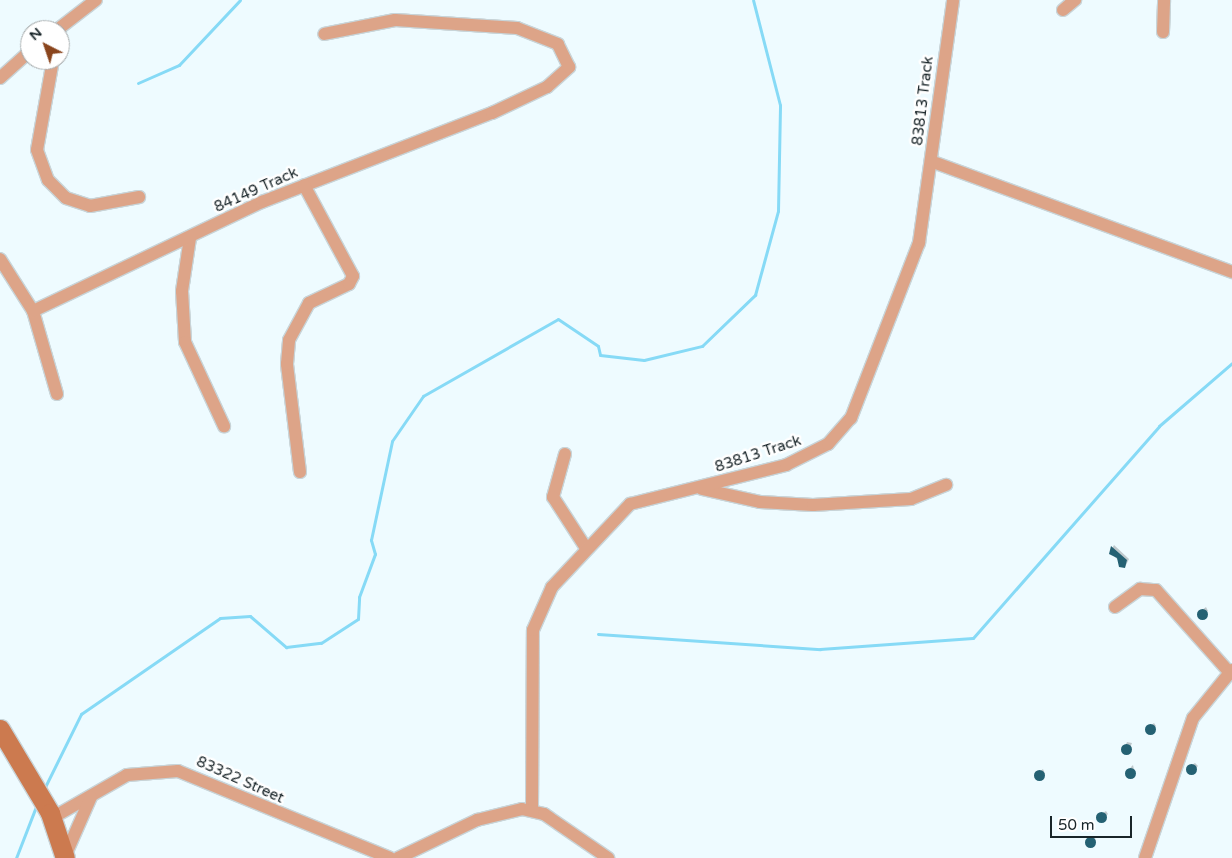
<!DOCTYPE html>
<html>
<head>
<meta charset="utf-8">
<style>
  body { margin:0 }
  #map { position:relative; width:1232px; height:858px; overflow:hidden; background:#eefbff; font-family:"Varela Round",sans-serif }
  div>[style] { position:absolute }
  .shadow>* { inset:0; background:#0003 }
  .stream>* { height:3px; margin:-1.5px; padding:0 1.5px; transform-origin:1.5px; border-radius:1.5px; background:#86daf6 }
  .building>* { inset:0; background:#246173 }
  .round { border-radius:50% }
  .roads { filter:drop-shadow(1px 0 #c8d4d8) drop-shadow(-1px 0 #c8d4d8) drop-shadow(0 1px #c8d4d8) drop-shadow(0 -1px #c8d4d8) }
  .street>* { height:12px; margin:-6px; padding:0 6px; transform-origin:6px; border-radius:6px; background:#dda488 }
  .secondary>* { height:19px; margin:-9.5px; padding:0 9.5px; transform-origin:9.5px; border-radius:9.5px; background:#cc7a4f }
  span { translate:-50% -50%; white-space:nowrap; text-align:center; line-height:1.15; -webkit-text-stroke:5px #fff; paint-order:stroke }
  .street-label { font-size:15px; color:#192529 }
  .north { position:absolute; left:20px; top:20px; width:50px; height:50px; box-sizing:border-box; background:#fff; border:1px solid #a3a8a9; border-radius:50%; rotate:319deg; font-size:14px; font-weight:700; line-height:20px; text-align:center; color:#192529 }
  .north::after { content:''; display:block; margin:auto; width:18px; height:22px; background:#8a451d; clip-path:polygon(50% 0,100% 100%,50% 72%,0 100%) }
  .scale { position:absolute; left:1050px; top:816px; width:82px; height:22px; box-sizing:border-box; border:2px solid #192529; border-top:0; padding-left:6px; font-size:15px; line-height:18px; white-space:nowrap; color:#192529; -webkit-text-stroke:4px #fff; paint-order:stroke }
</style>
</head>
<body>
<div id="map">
  <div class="shadow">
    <i style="clip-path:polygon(1114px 545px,1129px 559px,1125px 567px,1110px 552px)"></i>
    <i style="clip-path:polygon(1206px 607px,1208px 611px,1201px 617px,1198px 613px)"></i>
    <i style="clip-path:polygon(1154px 723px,1156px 726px,1150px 733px,1146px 729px)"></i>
    <i style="clip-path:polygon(1127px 742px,1132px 743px,1128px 753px,1123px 751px)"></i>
    <i style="clip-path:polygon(1195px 763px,1198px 766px,1191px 773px,1187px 768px)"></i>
    <i style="clip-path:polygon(1133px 765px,1135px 774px,1127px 775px,1131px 767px)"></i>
    <i style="clip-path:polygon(1043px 769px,1045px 774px,1037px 779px,1035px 775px)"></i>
    <i style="clip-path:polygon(1106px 811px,1108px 814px,1101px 821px,1098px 816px)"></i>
    <i style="clip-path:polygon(1095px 837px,1096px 843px,1087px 845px,1086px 840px)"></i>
  </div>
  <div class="stream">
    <i style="left:138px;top:83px;width:45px;rotate:-23.7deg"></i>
    <i style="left:179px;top:65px;width:89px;rotate:-46.8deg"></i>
    <i style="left:598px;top:634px;width:223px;rotate:3.9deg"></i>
    <i style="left:820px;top:649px;width:153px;rotate:-4.1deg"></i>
    <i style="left:973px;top:638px;width:282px;rotate:-48.7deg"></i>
    <i style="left:1159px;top:426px;width:96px;rotate:-40.8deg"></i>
    <i style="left:44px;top:789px;width:84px;rotate:-63.7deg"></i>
    <i style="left:81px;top:714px;width:169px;rotate:-34.6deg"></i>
    <i style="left:220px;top:618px;width:30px;rotate:-4deg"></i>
    <i style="left:250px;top:616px;width:48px;rotate:40.7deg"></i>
    <i style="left:286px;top:647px;width:35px;rotate:-7deg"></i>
    <i style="left:321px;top:643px;width:44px;rotate:-33deg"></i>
    <i style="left:358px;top:619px;width:22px;rotate:-87deg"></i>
    <i style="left:359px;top:597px;width:46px;rotate:-69.6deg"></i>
    <i style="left:375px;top:554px;width:15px;rotate:-106deg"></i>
    <i style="left:371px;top:540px;width:101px;rotate:-78deg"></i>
    <i style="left:392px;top:441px;width:55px;rotate:-55.4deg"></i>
    <i style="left:423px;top:396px;width:155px;rotate:-29.7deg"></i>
    <i style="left:558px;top:319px;width:48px;rotate:34deg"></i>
    <i style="left:598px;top:346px;width:9px;rotate:77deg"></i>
    <i style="left:600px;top:355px;width:44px;rotate:6.5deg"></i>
    <i style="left:644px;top:360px;width:60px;rotate:-13.6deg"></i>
    <i style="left:702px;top:346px;width:74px;rotate:-43.9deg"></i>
    <i style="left:755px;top:295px;width:87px;rotate:-74.7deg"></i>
    <i style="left:778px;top:211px;width:106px;rotate:-88.9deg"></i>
    <i style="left:780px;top:105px;width:108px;rotate:-104.4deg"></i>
    <i style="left:16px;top:858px;width:53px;rotate:-68.8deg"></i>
  </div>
  <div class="building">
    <i style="clip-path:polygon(1111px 546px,1127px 560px,1125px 568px,1119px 567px,1117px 558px,1109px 554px)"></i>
    <i class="round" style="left:1196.5px;top:608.5px;width:11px;height:11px"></i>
    <i class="round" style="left:1144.5px;top:723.5px;width:11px;height:11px"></i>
    <i class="round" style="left:1120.5px;top:743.5px;width:11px;height:11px"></i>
    <i class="round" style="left:1185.5px;top:763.5px;width:11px;height:11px"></i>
    <i class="round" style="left:1124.5px;top:767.5px;width:11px;height:11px"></i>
    <i class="round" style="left:1033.5px;top:769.5px;width:11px;height:11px"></i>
    <i class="round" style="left:1095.5px;top:811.5px;width:11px;height:11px"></i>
    <i class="round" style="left:1084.5px;top:836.5px;width:11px;height:11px"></i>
  </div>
  <div class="roads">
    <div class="street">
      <i style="left:1063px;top:10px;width:16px;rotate:-40deg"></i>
      <i style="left:57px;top:30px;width:49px;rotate:-37.6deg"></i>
      <i style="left:1163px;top:32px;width:32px;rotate:-88deg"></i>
      <i style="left:53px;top:60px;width:91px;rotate:100.1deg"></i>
      <i style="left:37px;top:150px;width:32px;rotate:70deg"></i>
      <i style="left:48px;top:180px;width:25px;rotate:45deg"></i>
      <i style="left:66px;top:198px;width:25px;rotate:18deg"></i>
      <i style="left:90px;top:206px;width:50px;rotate:-10.4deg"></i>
      <i style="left:0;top:78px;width:40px;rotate:-42deg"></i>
      <i style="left:933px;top:162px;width:319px;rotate:20.2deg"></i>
      <i style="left:190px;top:238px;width:54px;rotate:98.6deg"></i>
      <i style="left:182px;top:291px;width:51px;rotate:86.6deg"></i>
      <i style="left:185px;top:342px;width:93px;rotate:65.1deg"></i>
      <i style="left:0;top:259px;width:62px;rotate:57.6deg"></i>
      <i style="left:57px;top:394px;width:86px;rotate:-106.1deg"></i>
      <i style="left:33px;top:311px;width:254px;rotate:-25.5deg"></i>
      <i style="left:262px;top:202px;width:247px;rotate:-21.2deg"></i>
      <i style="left:492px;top:113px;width:61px;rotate:-25.3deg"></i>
      <i style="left:547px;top:87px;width:30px;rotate:-42deg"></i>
      <i style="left:569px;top:67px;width:25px;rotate:-116deg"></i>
      <i style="left:558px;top:44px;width:44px;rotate:-158.7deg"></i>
      <i style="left:517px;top:28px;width:122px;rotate:-176.2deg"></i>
      <i style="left:395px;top:20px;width:72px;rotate:168.8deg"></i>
      <i style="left:565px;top:454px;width:45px;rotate:105.6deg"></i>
      <i style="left:553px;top:497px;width:61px;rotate:57.1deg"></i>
      <i style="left:300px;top:472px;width:109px;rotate:-96.9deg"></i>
      <i style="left:287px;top:364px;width:24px;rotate:-85deg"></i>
      <i style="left:289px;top:340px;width:42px;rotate:-61.6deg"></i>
      <i style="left:309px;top:303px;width:44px;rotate:-25.4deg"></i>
      <i style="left:349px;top:284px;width:9px;rotate:-63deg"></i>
      <i style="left:353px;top:276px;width:103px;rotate:-118.3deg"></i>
      <i style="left:702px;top:489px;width:59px;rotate:12.6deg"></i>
      <i style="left:760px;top:502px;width:53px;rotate:3.2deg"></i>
      <i style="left:813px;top:505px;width:98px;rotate:-3.5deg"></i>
      <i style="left:911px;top:499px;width:38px;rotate:-22deg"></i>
      <i style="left:1115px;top:607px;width:31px;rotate:-36deg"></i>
      <i style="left:1140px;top:589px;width:16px;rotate:4deg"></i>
      <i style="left:1156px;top:590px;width:110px;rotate:48.3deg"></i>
      <i style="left:532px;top:809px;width:179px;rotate:-89.7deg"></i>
      <i style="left:533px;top:630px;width:47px;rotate:-66.2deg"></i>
      <i style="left:552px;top:587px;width:114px;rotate:-46.8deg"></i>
      <i style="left:630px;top:504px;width:161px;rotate:-14deg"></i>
      <i style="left:786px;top:465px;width:47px;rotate:-26.6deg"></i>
      <i style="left:828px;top:444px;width:35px;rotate:-49deg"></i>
      <i style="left:851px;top:418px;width:188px;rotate:-68.8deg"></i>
      <i style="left:919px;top:243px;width:245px;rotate:-82deg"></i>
      <i style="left:52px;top:818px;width:86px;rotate:-29.8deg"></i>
      <i style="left:127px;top:775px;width:51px;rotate:-4.5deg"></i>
      <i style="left:178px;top:771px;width:229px;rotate:22.3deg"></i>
      <i style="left:65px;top:856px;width:64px;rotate:-66.2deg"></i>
      <i style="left:398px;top:858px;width:88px;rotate:-25.7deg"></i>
      <i style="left:477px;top:820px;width:46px;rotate:-13.7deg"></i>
      <i style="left:522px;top:809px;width:23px;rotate:13deg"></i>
      <i style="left:544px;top:814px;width:78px;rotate:34.5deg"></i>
      <i style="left:1145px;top:858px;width:148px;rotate:-71.1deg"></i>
      <i style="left:1193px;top:718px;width:62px;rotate:-50.9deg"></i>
    </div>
    <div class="secondary">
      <i style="left:0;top:729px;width:98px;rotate:59.2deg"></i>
      <i style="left:50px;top:813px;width:47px;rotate:71.6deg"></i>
    </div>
  </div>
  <div class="street-label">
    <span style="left:923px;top:101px;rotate:-83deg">83813 Track</span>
    <span style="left:256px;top:190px;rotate:-24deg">84149 Track</span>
    <span style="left:758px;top:454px;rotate:-18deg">83813 Track</span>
    <span style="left:240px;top:780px;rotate:24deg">83322 Street</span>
  </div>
  <div class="north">N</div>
  <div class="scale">50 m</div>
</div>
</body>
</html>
